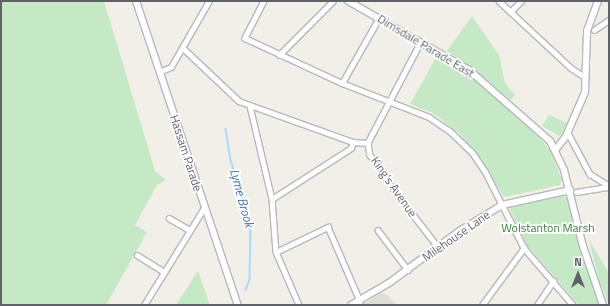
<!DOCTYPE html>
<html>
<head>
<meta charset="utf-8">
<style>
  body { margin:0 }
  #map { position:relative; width:610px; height:306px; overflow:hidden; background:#f1efe8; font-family:"Titillium Web",sans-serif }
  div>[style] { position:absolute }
  .education>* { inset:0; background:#e1ded6 }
  .green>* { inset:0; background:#c5e8c5 }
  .stream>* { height:1.5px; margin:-0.75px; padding:0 0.75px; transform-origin:0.75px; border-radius:0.75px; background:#aadaff }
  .roads { filter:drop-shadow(1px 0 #b5b8bc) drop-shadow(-1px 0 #b5b8bc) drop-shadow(0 1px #b5b8bc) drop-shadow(0 -1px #b5b8bc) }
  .street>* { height:4.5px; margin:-2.25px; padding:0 2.25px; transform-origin:2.25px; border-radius:2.25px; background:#fff }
  .secondary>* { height:6px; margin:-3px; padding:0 3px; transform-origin:3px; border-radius:3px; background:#fff }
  span { translate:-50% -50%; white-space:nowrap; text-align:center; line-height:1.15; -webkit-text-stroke:3.5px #fff; paint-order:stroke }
  .street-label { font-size:12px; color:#5f6368 }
  .park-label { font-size:12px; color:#348238 }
  .water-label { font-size:13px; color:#4174aa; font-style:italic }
  .frame { position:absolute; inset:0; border:2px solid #5f6368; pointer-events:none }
  .north { position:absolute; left:558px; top:254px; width:40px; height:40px; -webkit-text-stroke:3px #fff; paint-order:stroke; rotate:0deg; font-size:11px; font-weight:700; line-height:16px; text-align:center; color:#5f6368 }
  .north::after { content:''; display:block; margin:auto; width:14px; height:18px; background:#5f6368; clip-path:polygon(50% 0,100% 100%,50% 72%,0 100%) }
</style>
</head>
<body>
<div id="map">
  <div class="education">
    <i style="clip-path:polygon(381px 293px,386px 294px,397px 305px,362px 305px)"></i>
  </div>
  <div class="green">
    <i style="clip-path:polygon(1px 1px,104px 1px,155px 171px,166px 180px,157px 185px,135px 225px,147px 232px,106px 305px,1px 305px)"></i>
    <i style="clip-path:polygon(472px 16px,499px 55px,505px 83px,515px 95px,511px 100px,470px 66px,447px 51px)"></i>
    <i style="clip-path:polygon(437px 56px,461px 67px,532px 130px,550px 150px,562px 180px,560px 185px,504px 197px,480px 158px,459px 133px,433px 113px,410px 104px)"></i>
    <i style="clip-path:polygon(549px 115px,567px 123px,560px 136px,542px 126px)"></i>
    <i style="clip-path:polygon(564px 196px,567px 198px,580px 250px,601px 305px,579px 305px,527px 245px,510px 210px,512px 206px)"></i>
    <i style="clip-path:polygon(588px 238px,609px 273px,609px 305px,600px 282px)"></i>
    <i style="clip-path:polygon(198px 271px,210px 305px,176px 305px)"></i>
  </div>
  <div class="stream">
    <i style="left:226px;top:129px;width:31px;rotate:81deg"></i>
    <i style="left:231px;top:160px;width:70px;rotate:73.4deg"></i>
    <i style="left:251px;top:227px;width:53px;rotate:91.1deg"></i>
    <i style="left:250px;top:280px;width:11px;rotate:112deg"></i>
  </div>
  <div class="roads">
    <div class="street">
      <i style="left:264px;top:1px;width:42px;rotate:117.2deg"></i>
      <i style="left:245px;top:38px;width:107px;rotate:24.9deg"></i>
      <i style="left:342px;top:83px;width:93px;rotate:21.3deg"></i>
      <i style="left:429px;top:117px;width:27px;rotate:34deg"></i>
      <i style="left:451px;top:132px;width:29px;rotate:44deg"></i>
      <i style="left:472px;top:152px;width:23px;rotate:56deg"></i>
      <i style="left:485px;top:171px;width:86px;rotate:63.1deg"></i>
      <i style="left:524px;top:248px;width:75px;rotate:49.3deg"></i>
      <i style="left:499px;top:1px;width:98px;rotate:42.9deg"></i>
      <i style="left:571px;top:68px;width:17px;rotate:33deg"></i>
      <i style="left:510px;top:12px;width:16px;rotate:-45deg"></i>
      <i style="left:594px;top:30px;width:18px;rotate:-34deg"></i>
      <i style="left:421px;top:42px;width:114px;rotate:117.7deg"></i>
      <i style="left:368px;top:143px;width:12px;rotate:81deg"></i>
      <i style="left:370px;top:155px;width:42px;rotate:55.6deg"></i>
      <i style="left:394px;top:190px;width:72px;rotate:52.3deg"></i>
      <i style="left:183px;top:48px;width:77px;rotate:43.4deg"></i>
      <i style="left:239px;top:101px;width:121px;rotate:19.8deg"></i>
      <i style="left:353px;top:142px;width:15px;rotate:4deg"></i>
      <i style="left:279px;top:55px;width:76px;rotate:-45deg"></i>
      <i style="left:159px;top:72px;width:13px;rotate:-23deg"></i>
      <i style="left:171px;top:67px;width:76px;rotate:-60.1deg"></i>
      <i style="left:342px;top:83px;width:75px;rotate:-60.4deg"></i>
      <i style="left:250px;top:106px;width:96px;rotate:76.7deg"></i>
      <i style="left:272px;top:199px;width:53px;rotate:85.7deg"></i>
      <i style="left:276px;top:252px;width:58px;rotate:66.5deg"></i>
      <i style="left:568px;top:133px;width:47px;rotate:61.8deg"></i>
      <i style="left:590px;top:174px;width:22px;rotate:32deg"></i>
      <i style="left:576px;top:192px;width:33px;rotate:-9deg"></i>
      <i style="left:272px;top:199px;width:94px;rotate:-32.8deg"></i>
      <i style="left:351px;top:148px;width:6px;rotate:-72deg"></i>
      <i style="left:169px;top:218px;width:24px;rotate:30deg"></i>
      <i style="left:378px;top:230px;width:50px;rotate:53.1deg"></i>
      <i style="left:276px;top:252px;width:58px;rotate:-25.7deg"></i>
      <i style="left:328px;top:227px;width:81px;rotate:66.6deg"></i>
      <i style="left:137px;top:255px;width:32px;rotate:32deg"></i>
      <i style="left:144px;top:305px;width:114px;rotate:-58.3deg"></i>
      <i style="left:482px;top:305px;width:71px;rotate:-53.6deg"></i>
      <i style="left:537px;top:305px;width:29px;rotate:-56deg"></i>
    </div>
    <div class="secondary">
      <i style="left:136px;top:1px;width:321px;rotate:71.5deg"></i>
      <i style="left:348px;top:1px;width:139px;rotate:29.7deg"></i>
      <i style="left:469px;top:70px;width:108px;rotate:41.2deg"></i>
      <i style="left:550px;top:141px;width:32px;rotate:64deg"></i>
      <i style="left:564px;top:170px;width:78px;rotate:76deg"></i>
      <i style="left:583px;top:246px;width:62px;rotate:71.3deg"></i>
      <i style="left:556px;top:149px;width:16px;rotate:-52deg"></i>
      <i style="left:566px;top:136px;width:48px;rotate:-66.6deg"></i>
      <i style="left:585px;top:92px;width:61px;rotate:-88.1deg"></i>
      <i style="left:587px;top:31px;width:32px;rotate:-70deg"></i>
      <i style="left:351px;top:305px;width:44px;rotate:-30.1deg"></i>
      <i style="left:389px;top:283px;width:89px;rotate:-36.4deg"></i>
      <i style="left:461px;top:230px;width:48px;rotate:-31.4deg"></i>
      <i style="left:502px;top:205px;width:70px;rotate:-12.4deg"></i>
    </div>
  </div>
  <div class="street-label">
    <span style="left:426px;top:46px;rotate:31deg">Dimsdale Parade East</span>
    <span style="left:186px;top:153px;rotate:72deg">Hassam Parade</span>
    <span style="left:394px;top:187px;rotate:55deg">King's Avenue</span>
    <span style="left:456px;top:236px;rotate:-35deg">Milehouse Lane</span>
  </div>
  <div class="park-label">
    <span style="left:548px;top:228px">Wolstanton Marsh</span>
  </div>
  <div class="water-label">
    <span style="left:242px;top:198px;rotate:75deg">Lyme Brook</span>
  </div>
  <div class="frame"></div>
  <div class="north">N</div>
</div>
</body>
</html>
